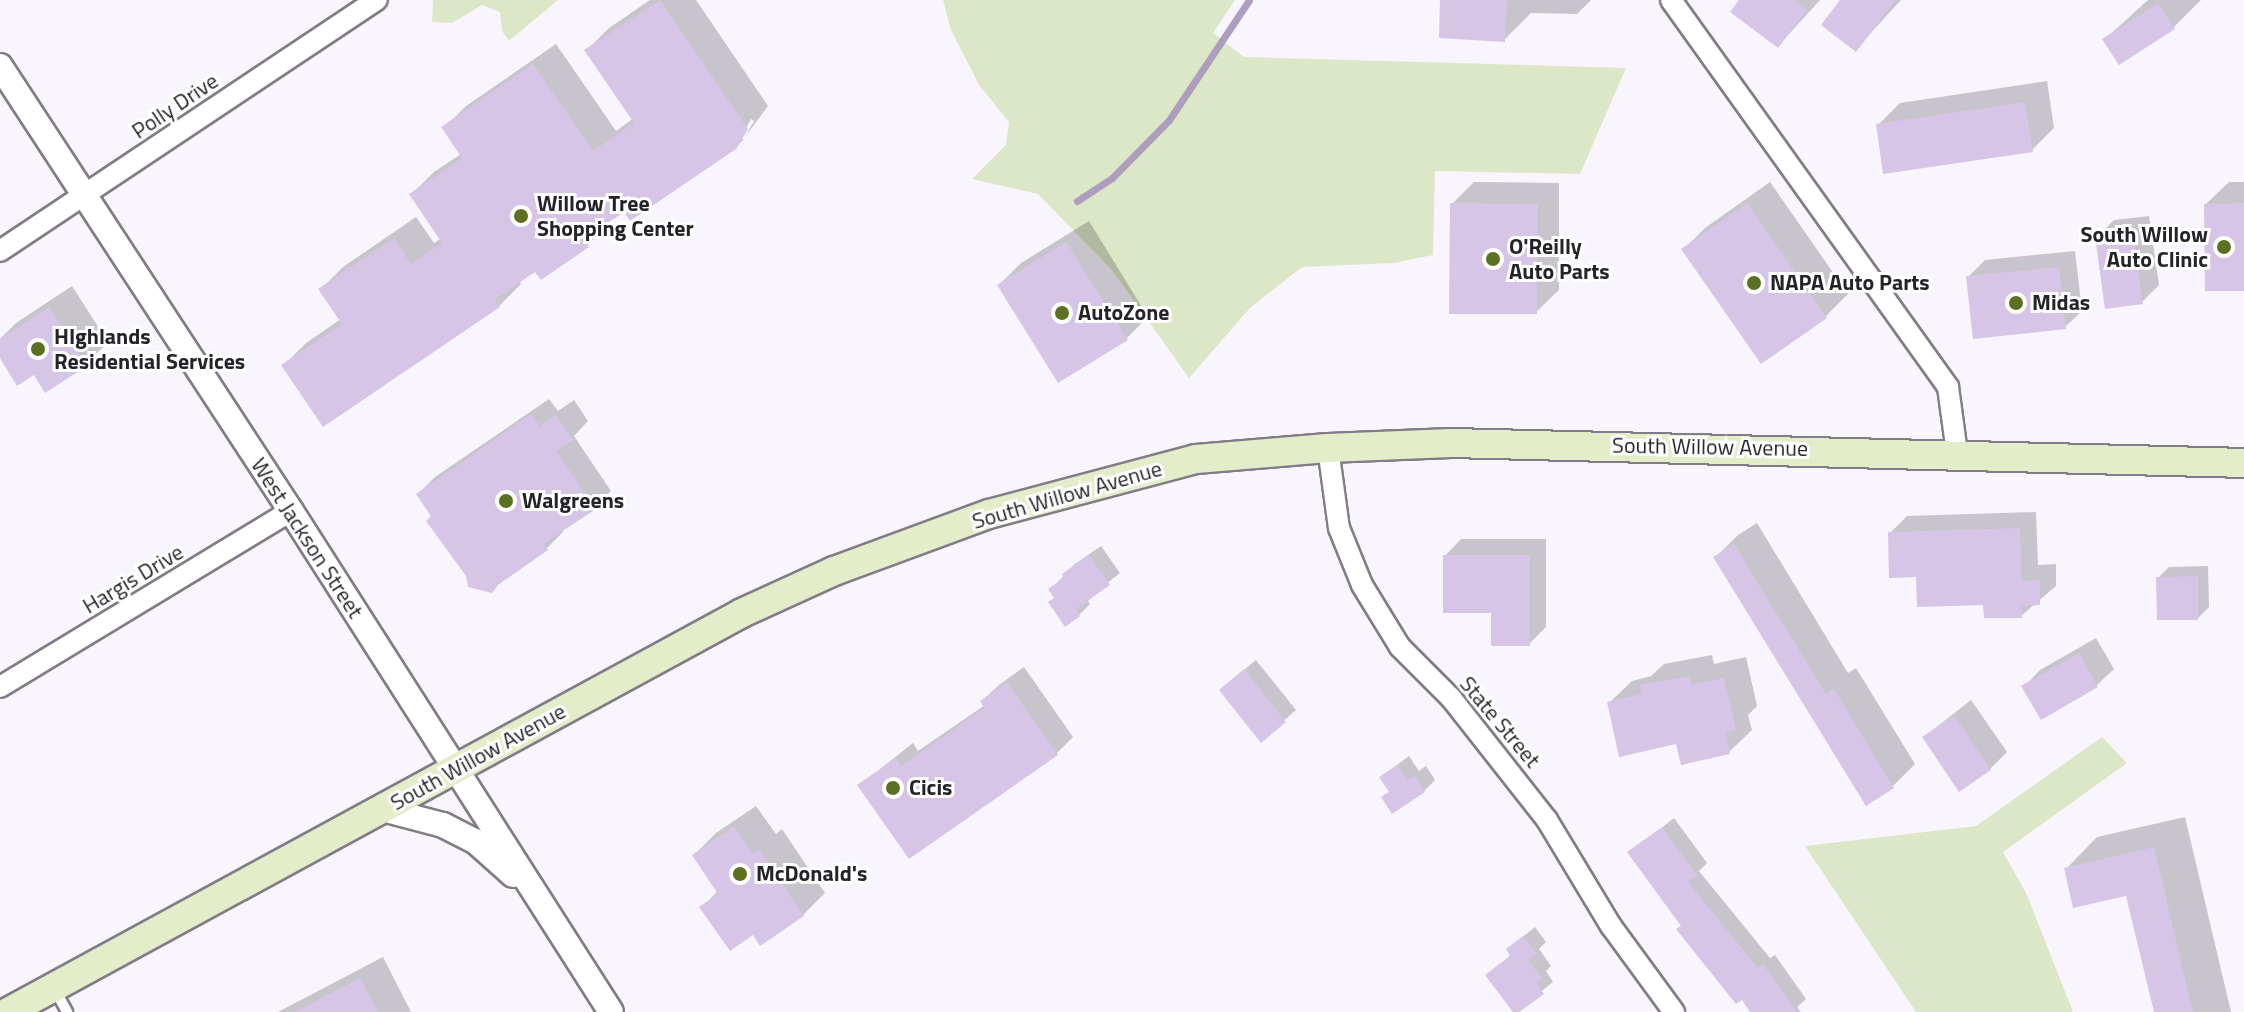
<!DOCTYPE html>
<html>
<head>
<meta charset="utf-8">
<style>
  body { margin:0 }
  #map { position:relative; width:2244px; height:1012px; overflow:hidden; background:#f9f5fe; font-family:"Titillium Web",sans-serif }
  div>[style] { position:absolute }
  .green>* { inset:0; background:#dce7c8 }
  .shadow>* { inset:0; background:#0003 }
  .stream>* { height:7px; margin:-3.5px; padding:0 3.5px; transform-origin:3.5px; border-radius:3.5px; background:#ad9ebe }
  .building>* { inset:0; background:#d6c5e7 }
  .roads { filter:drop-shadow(2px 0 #827c88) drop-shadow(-2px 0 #827c88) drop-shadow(0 2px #827c88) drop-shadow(0 -2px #827c88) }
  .service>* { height:10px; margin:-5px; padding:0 5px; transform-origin:5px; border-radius:5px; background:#fff }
  .minor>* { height:20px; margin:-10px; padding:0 10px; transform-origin:10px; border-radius:10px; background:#fff }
  .tertiary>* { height:24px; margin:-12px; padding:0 12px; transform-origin:12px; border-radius:12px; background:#fff }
  .secondary>* { height:28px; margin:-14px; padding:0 14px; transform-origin:14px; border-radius:14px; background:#e4edca }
  .dots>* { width:22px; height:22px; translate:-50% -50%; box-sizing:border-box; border:4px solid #fff; border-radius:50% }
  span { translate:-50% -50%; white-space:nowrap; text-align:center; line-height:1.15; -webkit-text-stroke:6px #fff; paint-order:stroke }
  .street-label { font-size:22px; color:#252328 }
  .poi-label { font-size:22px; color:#252328; font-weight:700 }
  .left { translate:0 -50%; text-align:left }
  .right { translate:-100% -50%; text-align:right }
</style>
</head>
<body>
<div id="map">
  <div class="green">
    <i style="clip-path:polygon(433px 0,558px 0,509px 41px,502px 31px,500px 12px,482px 5px,452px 23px,432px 22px)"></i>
    <i style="clip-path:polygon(943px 0,1235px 0,1213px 33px,1244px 57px,1626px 68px,1580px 174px,1435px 171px,1433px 255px,1394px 263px,1302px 267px,1250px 308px,1189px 378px,1112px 270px,1038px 194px,972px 179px,1006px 145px,1009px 122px,979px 85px,951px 30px)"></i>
    <i style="clip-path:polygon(2102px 737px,2127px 763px,2003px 852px,2027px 895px,2073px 1012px,1916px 1012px,1805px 846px,1976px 826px)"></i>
  </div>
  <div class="shadow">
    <i style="clip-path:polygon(650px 0,696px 0,768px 106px,745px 137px,754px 121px,751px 119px,740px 139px,744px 139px,735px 148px,625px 209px,607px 221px,609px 224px,587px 246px,519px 280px,521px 284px,499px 306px,284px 365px,306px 343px,341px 319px,321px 289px,343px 267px,416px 217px,434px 243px,442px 238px,412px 194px,434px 172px,461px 154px,444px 128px,466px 106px,556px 44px,616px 131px,634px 118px,587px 50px,609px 28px)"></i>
    <i style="clip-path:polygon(1443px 0,1591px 0,1577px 14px,1531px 13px,1504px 40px)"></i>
    <i style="clip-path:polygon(1742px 0,1820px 0,1778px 46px)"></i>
    <i style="clip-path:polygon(1842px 0,1901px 0,1856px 49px)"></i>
    <i style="clip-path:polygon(2148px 0,2201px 0,2173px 28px,2105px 39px)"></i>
    <i style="clip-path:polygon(2047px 81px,2054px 128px,2032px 150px,1878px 125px,1900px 103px)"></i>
    <i style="clip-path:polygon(1474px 182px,1559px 183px,1559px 290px,1536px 312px,1452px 204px)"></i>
    <i style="clip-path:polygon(1770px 182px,1848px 294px,1826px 316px,1761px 361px,1683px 250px,1705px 228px)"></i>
    <i style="clip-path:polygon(2229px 182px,2244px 182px,2244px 289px,2206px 204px)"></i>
    <i style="clip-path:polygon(2149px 216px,2159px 285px,2142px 302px,2097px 237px,2114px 220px)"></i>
    <i style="clip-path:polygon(1089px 221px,1148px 317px,1126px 339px,999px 285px,1021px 263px)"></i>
    <i style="clip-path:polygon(2075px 251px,2082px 311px,2065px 327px,1968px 277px,1985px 260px)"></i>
    <i style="clip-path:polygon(72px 286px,108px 342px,86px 364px,46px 390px,34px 372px,0 355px,0 339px,16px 323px)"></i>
    <i style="clip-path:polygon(549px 399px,558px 411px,574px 400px,588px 421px,574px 436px,611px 491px,595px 507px,562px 529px,563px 532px,547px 548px,504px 578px,468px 576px,418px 494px,435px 477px)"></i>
    <i style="clip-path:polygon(2036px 512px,2038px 565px,2056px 564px,2056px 586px,2021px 616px,1918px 575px,1890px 533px,1907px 516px)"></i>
    <i style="clip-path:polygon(1757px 523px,1848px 673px,1856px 668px,1915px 764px,1893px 786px,1716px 557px,1738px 535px)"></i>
    <i style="clip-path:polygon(1461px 539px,1546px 539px,1546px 627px,1529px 644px,1493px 611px,1445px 556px)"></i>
    <i style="clip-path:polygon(1101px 546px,1120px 573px,1087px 599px,1090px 604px,1079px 615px,1051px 589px,1075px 564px)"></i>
    <i style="clip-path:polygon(2208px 566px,2209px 607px,2198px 618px,2158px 578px,2169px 567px)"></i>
    <i style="clip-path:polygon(2096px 638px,2114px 669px,2097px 685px,2042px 718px,2024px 687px,2040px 670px)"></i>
    <i style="clip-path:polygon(1712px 655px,1714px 664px,1746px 657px,1757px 706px,1748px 715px,1752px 730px,1729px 752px,1678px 741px,1609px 703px,1632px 681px,1651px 676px,1664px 664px)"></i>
    <i style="clip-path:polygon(1256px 660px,1296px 710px,1261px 740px,1232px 680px)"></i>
    <i style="clip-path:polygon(1024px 667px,1073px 737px,1057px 753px,910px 856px,860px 785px,913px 743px,918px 751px,985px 705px,982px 701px,999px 685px)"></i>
    <i style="clip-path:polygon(1971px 700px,2007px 752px,1990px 769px,1924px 737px)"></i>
    <i style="clip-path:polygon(1409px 756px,1419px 771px,1426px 766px,1435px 780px,1424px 791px,1390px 791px,1381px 777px)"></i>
    <i style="clip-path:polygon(756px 806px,776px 834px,782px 829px,825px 893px,803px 915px,761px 943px,754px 933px,702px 907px,719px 890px,694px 855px,716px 833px)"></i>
    <i style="clip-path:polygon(2185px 817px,2231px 1012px,2156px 1012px,2128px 893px,2066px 869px,2097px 837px)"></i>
    <i style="clip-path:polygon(1674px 818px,1707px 863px,1699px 871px,1770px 958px,1775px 955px,1806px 999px,1797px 1007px,1801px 1012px,1753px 1012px,1630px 853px)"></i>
    <i style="clip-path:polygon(1535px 927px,1546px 942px,1539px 949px,1551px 966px,1546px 971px,1553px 982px,1515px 1012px,1488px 975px,1512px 954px,1508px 949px)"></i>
    <i style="clip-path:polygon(383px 957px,411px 1012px,278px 1012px)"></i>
  </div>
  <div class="stream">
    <i style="left:1077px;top:201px;width:42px;rotate:-33.3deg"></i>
    <i style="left:1112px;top:178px;width:81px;rotate:-45.5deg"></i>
    <i style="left:1169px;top:120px;width:144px;rotate:-56.3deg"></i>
  </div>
  <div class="building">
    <i style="clip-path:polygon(660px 0,748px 129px,736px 149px,630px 221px,624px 212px,583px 240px,589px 247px,541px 280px,535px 272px,495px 299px,500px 307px,323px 427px,281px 365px,342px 324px,318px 289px,394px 238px,411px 264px,442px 243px,409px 194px,462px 158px,441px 127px,533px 64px,593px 151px,634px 123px,584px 50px)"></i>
    <i style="clip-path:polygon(1440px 0,1507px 0,1505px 42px,1439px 38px)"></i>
    <i style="clip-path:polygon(1739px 0,1794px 0,1807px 10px,1778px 48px,1730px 12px)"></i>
    <i style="clip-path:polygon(1840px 0,1896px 0,1856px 52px,1821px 25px)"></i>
    <i style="clip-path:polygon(2158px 3px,2175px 29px,2119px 65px,2102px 39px)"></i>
    <i style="clip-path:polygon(2025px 102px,2033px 152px,1883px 174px,1876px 124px)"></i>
    <i style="clip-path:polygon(1450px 203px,1538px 204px,1537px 314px,1449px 314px)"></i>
    <i style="clip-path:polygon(1747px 203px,1827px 318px,1761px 364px,1681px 249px)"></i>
    <i style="clip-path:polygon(2244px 203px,2244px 291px,2205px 291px,2204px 204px)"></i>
    <i style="clip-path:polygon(2133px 231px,2143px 304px,2105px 309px,2095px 236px)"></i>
    <i style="clip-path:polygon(1066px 242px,1128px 340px,1058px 383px,997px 285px)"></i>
    <i style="clip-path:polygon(2059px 267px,2066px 329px,1973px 339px,1966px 276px)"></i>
    <i style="clip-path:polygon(49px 307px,87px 366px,45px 393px,34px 375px,17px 386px,0 358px,0 339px)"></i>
    <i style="clip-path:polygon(531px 414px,540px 426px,556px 415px,573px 440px,556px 451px,596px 509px,543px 544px,548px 550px,498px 585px,492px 593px,468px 587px,466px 576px,426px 521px,431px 516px,416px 494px)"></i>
    <i style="clip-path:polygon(2020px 528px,2022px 581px,2040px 580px,2040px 605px,2022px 606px,2022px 618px,1984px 618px,1983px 605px,1917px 607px,1916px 577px,1889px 578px,1888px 532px)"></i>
    <i style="clip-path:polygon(1734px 544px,1826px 694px,1834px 689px,1894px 788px,1866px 806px,1713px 557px)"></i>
    <i style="clip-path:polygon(1089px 555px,1110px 585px,1076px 609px,1080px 616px,1065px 627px,1048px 602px,1054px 598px,1048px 589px,1064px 578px,1062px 574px)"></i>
    <i style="clip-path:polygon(1443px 555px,1530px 555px,1530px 646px,1491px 646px,1491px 613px,1443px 613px)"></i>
    <i style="clip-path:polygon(2198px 576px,2198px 620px,2157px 620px,2156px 577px)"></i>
    <i style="clip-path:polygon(2079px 653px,2098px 687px,2041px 720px,2021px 686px)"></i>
    <i style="clip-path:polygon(1244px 669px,1286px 722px,1261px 743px,1219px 690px)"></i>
    <i style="clip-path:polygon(1690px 676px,1692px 685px,1724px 678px,1736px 730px,1726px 732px,1730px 754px,1681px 765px,1676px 744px,1619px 757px,1607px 702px,1642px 694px,1640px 685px)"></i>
    <i style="clip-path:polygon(1007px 682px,1058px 755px,909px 859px,857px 785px,896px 758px,901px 766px,984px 708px,980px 701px)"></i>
    <i style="clip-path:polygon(1954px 715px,1991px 770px,1959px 792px,1922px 737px)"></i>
    <i style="clip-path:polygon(1397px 765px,1407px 780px,1415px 776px,1425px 792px,1392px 814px,1381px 797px,1389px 792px,1379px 777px)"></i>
    <i style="clip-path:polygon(734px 826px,753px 854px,759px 850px,804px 916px,760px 946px,753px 935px,730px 951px,699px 907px,718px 894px,692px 855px)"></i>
    <i style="clip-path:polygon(1662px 827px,1697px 875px,1688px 882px,1758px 968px,1763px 964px,1797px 1012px,1750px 1012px,1742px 1000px,1736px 1004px,1676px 929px,1681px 926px,1627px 852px)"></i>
    <i style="clip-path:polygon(2154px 847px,2193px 1012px,2154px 1012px,2126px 896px,2073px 908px,2064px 868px)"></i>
    <i style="clip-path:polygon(1523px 936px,1537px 954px,1528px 960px,1542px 978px,1536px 983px,1544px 994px,1519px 1012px,1513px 1012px,1485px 975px,1510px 956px,1506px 949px)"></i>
    <i style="clip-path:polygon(360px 978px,378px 1012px,295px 1012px)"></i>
  </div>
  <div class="roads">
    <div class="service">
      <i style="left:55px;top:990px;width:25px;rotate:61deg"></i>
    </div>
    <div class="minor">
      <i style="left:1671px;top:0;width:476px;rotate:54.4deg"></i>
      <i style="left:1948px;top:387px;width:67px;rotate:82.2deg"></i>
      <i style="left:0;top:251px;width:453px;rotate:-33.7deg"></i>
      <i style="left:1328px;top:448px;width:81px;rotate:82.2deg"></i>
      <i style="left:1339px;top:528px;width:61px;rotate:68deg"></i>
      <i style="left:1362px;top:585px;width:73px;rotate:58.5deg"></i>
      <i style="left:1400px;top:647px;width:72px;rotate:45deg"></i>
      <i style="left:1451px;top:698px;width:155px;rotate:51.8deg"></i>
      <i style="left:1547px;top:820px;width:124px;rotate:58.9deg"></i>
      <i style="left:1611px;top:926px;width:107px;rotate:53.8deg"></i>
      <i style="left:0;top:687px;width:340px;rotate:-31.2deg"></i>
    </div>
    <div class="tertiary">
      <i style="left:0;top:66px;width:532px;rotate:56.82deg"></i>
      <i style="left:291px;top:511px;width:594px;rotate:57.43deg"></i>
      <i style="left:382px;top:809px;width:63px;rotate:14.7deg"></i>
      <i style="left:443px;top:825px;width:36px;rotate:27deg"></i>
      <i style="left:475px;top:841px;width:51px;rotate:41.8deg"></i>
    </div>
    <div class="secondary">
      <i style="left:8px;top:1012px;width:835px;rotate:-28.53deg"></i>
      <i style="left:742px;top:613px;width:101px;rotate:-24.5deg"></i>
      <i style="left:834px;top:571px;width:165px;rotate:-20.2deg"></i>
      <i style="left:989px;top:514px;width:214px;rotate:-14.9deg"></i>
      <i style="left:1196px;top:459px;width:132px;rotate:-4.8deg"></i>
      <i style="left:1328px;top:448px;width:123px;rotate:-2.3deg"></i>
      <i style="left:1451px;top:443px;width:793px;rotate:1.44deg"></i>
    </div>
  </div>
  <div class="dots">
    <i style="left:521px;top:216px;background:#5b7020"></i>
    <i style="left:2224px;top:247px;background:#5b7020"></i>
    <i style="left:1493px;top:259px;background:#5b7020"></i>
    <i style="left:1754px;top:283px;background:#5b7020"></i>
    <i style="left:2016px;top:303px;background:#5b7020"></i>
    <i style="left:1062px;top:313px;background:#5b7020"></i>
    <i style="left:38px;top:349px;background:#5b7020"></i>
    <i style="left:506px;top:501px;background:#5b7020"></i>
    <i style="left:893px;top:788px;background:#5b7020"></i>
    <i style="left:740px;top:874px;background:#5b7020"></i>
  </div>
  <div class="street-label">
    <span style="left:175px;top:106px;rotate:-34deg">Polly Drive</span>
    <span style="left:1710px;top:447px;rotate:1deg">South Willow Avenue</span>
    <span style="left:1067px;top:495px;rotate:-16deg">South Willow Avenue</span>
    <span style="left:307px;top:538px;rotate:57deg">West Jackson Street</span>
    <span style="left:133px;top:579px;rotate:-31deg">Hargis Drive</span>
    <span style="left:1500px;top:722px;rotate:50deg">State Street</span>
    <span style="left:478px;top:757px;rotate:-29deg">South Willow Avenue</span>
  </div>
  <div class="poi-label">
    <span class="left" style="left:537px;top:216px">Willow Tree<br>Shopping Center</span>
    <span class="right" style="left:2208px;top:247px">South Willow<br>Auto Clinic</span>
    <span class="left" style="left:1509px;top:259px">O'Reilly<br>Auto Parts</span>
    <span class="left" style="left:1770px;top:283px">NAPA Auto Parts</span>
    <span class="left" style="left:2032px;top:303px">Midas</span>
    <span class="left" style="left:1078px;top:313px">AutoZone</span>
    <span class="left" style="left:54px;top:349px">HIghlands<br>Residential Services</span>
    <span class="left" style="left:522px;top:501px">Walgreens</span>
    <span class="left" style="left:909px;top:788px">Cicis</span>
    <span class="left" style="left:756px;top:874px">McDonald's</span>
  </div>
</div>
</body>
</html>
